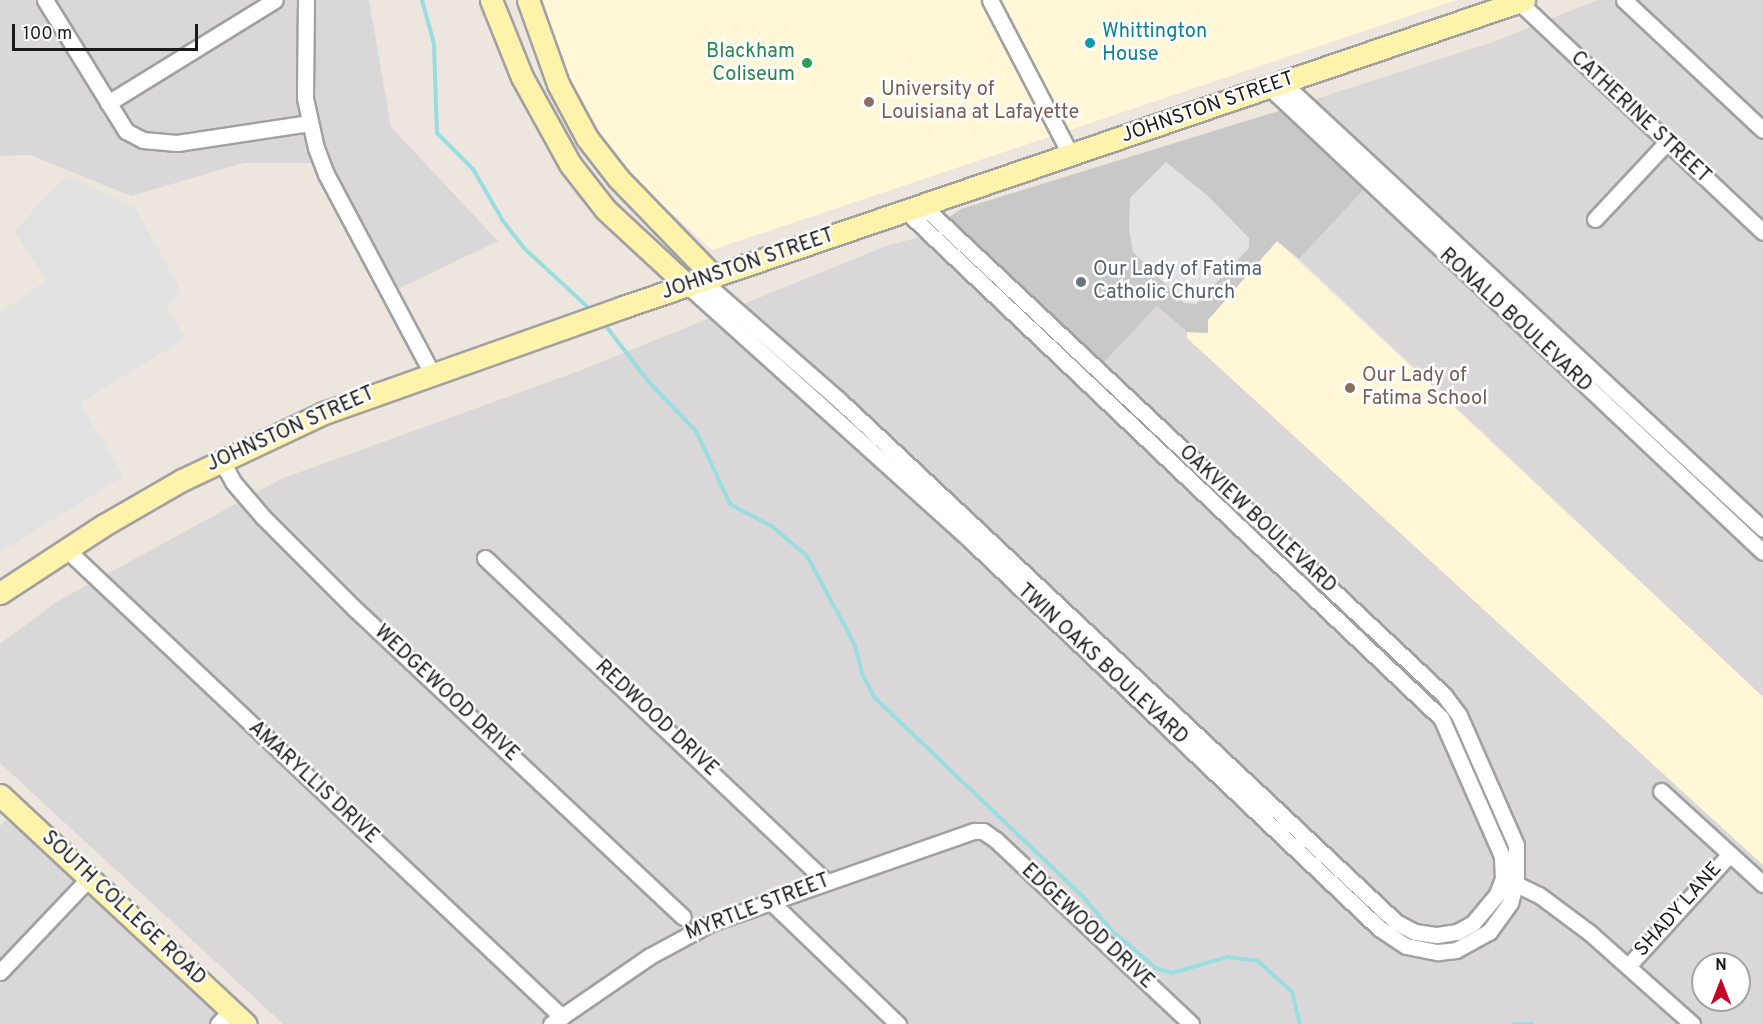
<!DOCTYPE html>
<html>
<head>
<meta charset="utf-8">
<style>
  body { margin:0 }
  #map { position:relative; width:1763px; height:1024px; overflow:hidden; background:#ede6de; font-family:Overpass,sans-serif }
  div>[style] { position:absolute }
  .residential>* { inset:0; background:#d9d7d7 }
  .education>* { inset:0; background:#fff7d6 }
  .religious>* { inset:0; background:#c8c8c8 }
  .parking>* { inset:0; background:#e2e2e2 }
  .stream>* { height:4px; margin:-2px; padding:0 2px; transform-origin:2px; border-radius:2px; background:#9adde0 }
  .roads { filter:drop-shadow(2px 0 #a1a1a1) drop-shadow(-2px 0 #a1a1a1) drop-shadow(0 2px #a1a1a1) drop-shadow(0 -2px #a1a1a1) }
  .street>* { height:15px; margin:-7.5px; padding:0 7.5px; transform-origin:7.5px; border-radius:7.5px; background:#fff }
  .secondary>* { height:21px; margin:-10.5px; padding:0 10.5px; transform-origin:10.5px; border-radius:10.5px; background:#fff3ab }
  .dots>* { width:16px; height:16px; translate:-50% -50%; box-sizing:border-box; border:3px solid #fff; border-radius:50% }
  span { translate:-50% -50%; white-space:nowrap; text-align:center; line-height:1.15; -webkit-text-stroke:5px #fff; paint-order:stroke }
  .culture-label { font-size:20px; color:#0d838f }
  .left { translate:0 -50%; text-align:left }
  .leisure-label { font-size:20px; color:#27864d }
  .right { translate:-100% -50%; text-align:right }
  .education-label { font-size:20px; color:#785e54 }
  .street-label { font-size:20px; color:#1a1a1a }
  .worship-label { font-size:20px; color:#5b616d }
  .north { position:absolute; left:1691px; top:952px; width:60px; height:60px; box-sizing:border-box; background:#fff; border:2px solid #a3a3a3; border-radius:50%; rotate:0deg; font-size:16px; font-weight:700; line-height:24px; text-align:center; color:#1a1a1a }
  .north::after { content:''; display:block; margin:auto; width:21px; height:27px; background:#c50024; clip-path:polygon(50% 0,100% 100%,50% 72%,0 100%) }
  .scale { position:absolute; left:12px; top:24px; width:186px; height:27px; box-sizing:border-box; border:3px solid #1a1a1a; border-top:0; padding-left:8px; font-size:18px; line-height:21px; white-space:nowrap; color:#1a1a1a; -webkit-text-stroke:4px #fff; paint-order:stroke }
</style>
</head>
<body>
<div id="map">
  <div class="residential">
    <i style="clip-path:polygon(0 0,369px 0,391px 127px,498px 241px,381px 297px,311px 163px,244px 163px,131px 196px,30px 155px,0 156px)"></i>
    <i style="clip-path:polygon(1597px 0,1763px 0,1763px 697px,1299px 259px,1363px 188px,1282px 110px,1499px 40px)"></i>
    <i style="clip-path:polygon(evenodd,920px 237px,1079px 389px,1157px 306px,1187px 332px,1187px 338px,1763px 865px,1763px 1024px,283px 1024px,0 763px,0 644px,58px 601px,281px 479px,587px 368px,886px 246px,920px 237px,1703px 964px,1739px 964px,1739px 1000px,1703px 1000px,1703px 964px)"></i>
    <i style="clip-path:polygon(16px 810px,245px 1024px,0 1024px,0 826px)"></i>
  </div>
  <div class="education">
    <i style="clip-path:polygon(543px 0,1457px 0,712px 250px,642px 186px,601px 134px,565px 69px)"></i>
    <i style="clip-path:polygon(1277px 241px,1763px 697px,1763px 865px,1187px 338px,1187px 332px,1208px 333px,1208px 320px)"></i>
  </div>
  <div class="religious">
    <i style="clip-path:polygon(1282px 110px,1364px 189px,1299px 259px,1277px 241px,1208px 320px,1208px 333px,1187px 332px,1157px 306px,1079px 389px,920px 237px,961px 209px)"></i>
  </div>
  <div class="parking">
    <i style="clip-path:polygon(1166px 162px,1208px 196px,1249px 238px,1249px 248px,1196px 304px,1184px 303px,1133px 252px,1129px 228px,1130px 198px)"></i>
    <i style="clip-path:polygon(66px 176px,135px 207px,181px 291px,166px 307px,186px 338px,80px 403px,124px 476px,0 552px,0 312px,47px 280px,14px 231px)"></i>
  </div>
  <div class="stream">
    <i style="left:422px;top:0;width:46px;rotate:74.7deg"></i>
    <i style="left:434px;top:44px;width:89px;rotate:88.1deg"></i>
    <i style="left:437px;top:133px;width:51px;rotate:45deg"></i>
    <i style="left:473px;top:169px;width:60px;rotate:60deg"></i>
    <i style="left:503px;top:221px;width:34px;rotate:52deg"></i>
    <i style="left:524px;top:248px;width:94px;rotate:42.8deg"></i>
    <i style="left:602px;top:321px;width:76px;rotate:52.5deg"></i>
    <i style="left:648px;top:381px;width:69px;rotate:46.2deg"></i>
    <i style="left:696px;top:431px;width:81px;rotate:65deg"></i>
    <i style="left:730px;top:504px;width:49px;rotate:28.1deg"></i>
    <i style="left:773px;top:527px;width:45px;rotate:40.5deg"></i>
    <i style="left:807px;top:556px;width:101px;rotate:61.7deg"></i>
    <i style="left:855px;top:645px;width:30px;rotate:76deg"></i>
    <i style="left:862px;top:674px;width:27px;rotate:62deg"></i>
    <i style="left:875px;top:698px;width:291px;rotate:43.7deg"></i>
    <i style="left:1085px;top:899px;width:40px;rotate:50deg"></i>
    <i style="left:1111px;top:930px;width:59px;rotate:40.2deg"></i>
    <i style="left:1156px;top:968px;width:17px;rotate:17deg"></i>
    <i style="left:1172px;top:973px;width:57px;rotate:-16.2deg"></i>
    <i style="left:1227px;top:957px;width:31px;rotate:7deg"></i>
    <i style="left:1258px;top:961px;width:46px;rotate:42.4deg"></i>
    <i style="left:1292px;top:992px;width:33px;rotate:76deg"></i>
    <i style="left:1513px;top:1024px;width:19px"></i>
  </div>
  <div class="roads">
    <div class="street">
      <i style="left:45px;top:0;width:154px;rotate:58.3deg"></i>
      <i style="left:126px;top:131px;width:19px;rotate:28deg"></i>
      <i style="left:143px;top:140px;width:34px;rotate:5deg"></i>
      <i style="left:177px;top:143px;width:134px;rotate:-8.6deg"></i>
      <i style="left:306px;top:0;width:98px;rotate:90.6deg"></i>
      <i style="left:305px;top:98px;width:51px;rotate:77.6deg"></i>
      <i style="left:316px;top:148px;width:28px;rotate:69deg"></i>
      <i style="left:326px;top:174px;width:225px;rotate:62deg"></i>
      <i style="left:990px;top:0;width:174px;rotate:62.5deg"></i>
      <i style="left:1624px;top:0;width:190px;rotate:43.1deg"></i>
      <i style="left:1519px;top:2px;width:335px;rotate:43.3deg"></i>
      <i style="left:1283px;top:83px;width:655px;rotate:42.9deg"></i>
      <i style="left:1269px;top:87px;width:678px;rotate:43.27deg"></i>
      <i style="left:108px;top:103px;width:196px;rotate:-31.7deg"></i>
      <i style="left:1595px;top:219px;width:105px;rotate:-46.9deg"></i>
      <i style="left:703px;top:281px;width:181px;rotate:41.2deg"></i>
      <i style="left:839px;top:400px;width:763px;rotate:43.14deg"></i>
      <i style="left:1396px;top:922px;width:21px;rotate:28deg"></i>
      <i style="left:1415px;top:932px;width:22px;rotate:8deg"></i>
      <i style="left:1437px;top:935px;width:20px;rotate:-9deg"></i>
      <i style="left:1457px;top:932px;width:18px;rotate:-29deg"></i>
      <i style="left:1473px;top:923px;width:38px;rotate:-50deg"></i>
      <i style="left:1497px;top:894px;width:17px;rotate:-69deg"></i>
      <i style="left:1503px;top:878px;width:22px;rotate:-93deg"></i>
      <i style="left:1502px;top:856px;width:151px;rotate:-113.8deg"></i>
      <i style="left:1441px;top:718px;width:737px;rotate:-136.54deg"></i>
      <i style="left:688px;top:286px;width:381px;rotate:42deg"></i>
      <i style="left:971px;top:541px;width:562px;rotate:43.49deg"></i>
      <i style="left:1379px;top:928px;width:32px;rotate:34deg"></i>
      <i style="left:1406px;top:946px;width:33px;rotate:11deg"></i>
      <i style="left:1438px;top:952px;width:18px;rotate:-6deg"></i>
      <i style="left:1456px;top:950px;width:38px;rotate:-29deg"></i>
      <i style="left:1489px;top:932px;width:36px;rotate:-54deg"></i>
      <i style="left:1510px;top:903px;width:22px;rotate:-74deg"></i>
      <i style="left:1516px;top:882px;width:37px;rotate:-90deg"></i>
      <i style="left:1516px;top:845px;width:142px;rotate:-113.7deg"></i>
      <i style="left:1459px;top:715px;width:25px;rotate:-127deg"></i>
      <i style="left:1444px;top:695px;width:716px;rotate:-136.81deg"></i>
      <i style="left:221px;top:460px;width:25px;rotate:61deg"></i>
      <i style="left:233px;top:482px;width:46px;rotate:49.4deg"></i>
      <i style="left:263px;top:517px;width:129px;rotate:45deg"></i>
      <i style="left:354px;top:608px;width:451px;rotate:43.2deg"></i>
      <i style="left:66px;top:549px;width:682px;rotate:43.34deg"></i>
      <i style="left:485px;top:558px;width:469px;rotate:43.5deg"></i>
      <i style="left:1661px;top:791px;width:138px;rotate:42.4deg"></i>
      <i style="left:1508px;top:880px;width:34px;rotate:26deg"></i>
      <i style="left:1539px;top:895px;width:64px;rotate:36.7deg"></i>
      <i style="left:1590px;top:933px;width:137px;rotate:41.7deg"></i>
      <i style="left:770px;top:901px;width:178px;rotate:43.9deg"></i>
      <i style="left:1629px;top:965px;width:150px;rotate:-47.7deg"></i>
      <i style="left:0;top:972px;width:131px;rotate:-46.5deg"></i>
      <i style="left:218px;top:1024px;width:19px;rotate:-47deg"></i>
      <i style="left:551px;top:1024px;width:120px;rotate:-34.5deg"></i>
      <i style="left:650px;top:956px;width:69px;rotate:-28.4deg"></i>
      <i style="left:711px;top:923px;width:279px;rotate:-19.3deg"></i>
      <i style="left:974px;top:831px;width:9px"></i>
      <i style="left:983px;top:831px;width:16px;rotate:35deg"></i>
      <i style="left:996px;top:840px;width:268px;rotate:43.3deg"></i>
    </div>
    <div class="secondary">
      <i style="left:491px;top:0;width:83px;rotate:68.1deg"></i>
      <i style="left:522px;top:77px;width:99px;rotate:61.1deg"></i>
      <i style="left:570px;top:164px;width:58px;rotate:52deg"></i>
      <i style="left:606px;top:210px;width:112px;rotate:42.8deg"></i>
      <i style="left:528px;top:0;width:89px;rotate:70.3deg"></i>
      <i style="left:558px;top:84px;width:61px;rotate:61.8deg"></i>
      <i style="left:587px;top:138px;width:51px;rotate:52.2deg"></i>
      <i style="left:618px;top:178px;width:138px;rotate:45.9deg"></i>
      <i style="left:0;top:593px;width:124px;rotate:-33.2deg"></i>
      <i style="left:104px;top:525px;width:90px;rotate:-30deg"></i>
      <i style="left:182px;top:480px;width:157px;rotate:-25.3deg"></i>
      <i style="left:324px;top:413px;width:317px;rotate:-19.5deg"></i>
      <i style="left:623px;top:307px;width:952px;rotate:-18.82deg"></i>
      <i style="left:0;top:795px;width:336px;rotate:43deg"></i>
    </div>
  </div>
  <div class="dots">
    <i style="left:1090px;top:43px;background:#0f9aa8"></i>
    <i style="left:807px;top:63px;background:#2e9e5b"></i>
    <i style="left:869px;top:102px;background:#8d6e63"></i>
    <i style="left:1081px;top:282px;background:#6b7280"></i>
    <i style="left:1350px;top:388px;background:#8d6e63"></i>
  </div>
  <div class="culture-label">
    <span class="left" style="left:1102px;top:44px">Whittington<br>House</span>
  </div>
  <div class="leisure-label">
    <span class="right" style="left:795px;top:64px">Blackham<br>Coliseum</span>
  </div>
  <div class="education-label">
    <span class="left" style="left:881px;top:102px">University of<br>Louisiana at Lafayette</span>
    <span class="left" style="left:1362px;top:388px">Our Lady of<br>Fatima School</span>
  </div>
  <div class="street-label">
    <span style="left:1208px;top:108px;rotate:-19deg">JOHNSTON STREET</span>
    <span style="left:1640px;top:118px;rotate:43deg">CATHERINE STREET</span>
    <span style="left:748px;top:265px;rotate:-19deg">JOHNSTON STREET</span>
    <span style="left:1515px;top:321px;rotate:43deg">RONALD BOULEVARD</span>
    <span style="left:291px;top:430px;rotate:-24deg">JOHNSTON STREET</span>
    <span style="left:1257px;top:520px;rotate:43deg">OAKVIEW BOULEVARD</span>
    <span style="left:1102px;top:665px;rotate:43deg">TWIN OAKS BOULEVARD</span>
    <span style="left:446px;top:694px;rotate:43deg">WEDGEWOOD DRIVE</span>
    <span style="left:656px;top:719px;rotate:43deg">REDWOOD DRIVE</span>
    <span style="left:313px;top:783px;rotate:43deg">AMARYLLIS DRIVE</span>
    <span style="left:758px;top:908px;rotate:-21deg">MYRTLE STREET</span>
    <span style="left:123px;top:909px;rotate:43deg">SOUTH COLLEGE ROAD</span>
    <span style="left:1679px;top:910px;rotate:-48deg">SHADY LANE</span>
    <span style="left:1087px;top:927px;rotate:43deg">EDGEWOOD DRIVE</span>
  </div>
  <div class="worship-label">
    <span class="left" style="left:1093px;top:282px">Our Lady of Fatima<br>Catholic Church</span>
  </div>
  <div class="north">N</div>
  <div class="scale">100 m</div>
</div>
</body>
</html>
